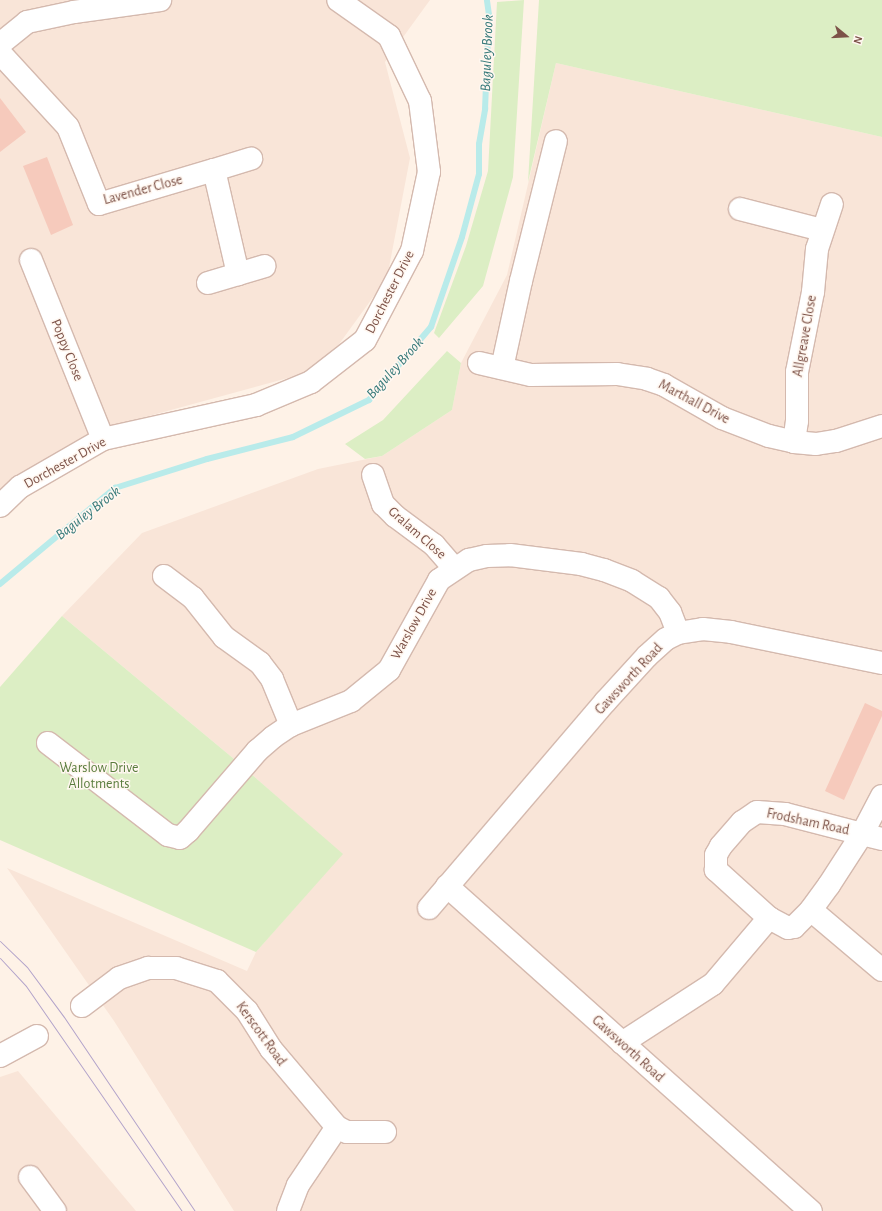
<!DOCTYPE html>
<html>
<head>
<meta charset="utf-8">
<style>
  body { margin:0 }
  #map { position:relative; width:882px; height:1211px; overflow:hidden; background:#fef2e7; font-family:"Alegreya Sans",sans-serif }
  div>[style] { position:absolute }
  .residential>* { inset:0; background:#f9e5d8 }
  .green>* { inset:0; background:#dceec4 }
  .stream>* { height:6px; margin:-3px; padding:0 3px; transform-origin:3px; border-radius:3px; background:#b9ebea }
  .building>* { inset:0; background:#f6cabc }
  .roads { filter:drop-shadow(1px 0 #d4b9ae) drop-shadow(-1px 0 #d4b9ae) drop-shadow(0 1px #d4b9ae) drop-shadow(0 -1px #d4b9ae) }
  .minor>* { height:22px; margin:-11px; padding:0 11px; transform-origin:11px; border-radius:11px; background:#fff }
  .tram>* { height:1px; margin:-0.5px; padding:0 0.5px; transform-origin:0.5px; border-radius:0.5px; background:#b2a3ca }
  span { translate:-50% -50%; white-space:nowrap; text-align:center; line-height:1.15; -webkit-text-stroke:3px #fff7f0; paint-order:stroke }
  .street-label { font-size:14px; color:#7c5248 }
  .park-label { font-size:14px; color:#597c3c }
  .water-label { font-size:15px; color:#377a7a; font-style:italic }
  .north { position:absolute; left:826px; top:16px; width:40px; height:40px; -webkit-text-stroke:3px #fff7f0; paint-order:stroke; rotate:108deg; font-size:11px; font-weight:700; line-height:16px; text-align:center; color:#7c5248 }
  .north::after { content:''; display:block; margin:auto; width:14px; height:18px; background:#7c5248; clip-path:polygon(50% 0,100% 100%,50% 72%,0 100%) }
</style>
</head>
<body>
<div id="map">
  <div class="residential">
    <i style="clip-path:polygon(0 0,430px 0,385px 62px,410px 158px,387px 278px,321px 369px,127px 422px,6px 484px,0 489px)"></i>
    <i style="clip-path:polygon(556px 63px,882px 137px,882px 1211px,234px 1211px,114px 1021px,7px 868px,247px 971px,256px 952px,342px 854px,234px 759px,62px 616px,142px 533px,318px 469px,382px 456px,452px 410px,461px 363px,507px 275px)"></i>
    <i style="clip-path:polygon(18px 1071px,136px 1211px,0 1211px,0 1077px)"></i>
  </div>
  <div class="green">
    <i style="clip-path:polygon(524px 0,513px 177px,483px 286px,439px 338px,434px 333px,466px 246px,488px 171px,497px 2px)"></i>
    <i style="clip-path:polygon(539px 0,882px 0,882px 137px,556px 63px,528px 182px)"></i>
    <i style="clip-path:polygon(447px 351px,461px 363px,452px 410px,382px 456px,365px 459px,345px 444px,383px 420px)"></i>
    <i style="clip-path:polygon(62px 616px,234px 759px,343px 854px,256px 952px,0 840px,0 687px)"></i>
  </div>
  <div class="stream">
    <i style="left:0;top:584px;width:150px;rotate:-39.9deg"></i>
    <i style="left:115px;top:488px;width:96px;rotate:-17.5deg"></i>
    <i style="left:207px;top:459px;width:89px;rotate:-14.3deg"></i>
    <i style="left:293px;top:437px;width:85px;rotate:-26deg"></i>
    <i style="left:369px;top:400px;width:96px;rotate:-49.7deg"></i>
    <i style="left:431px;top:327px;width:95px;rotate:-71deg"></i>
    <i style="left:462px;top:237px;width:65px;rotate:-74.9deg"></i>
    <i style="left:479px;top:174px;width:30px;rotate:-90deg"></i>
    <i style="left:479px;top:144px;width:36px;rotate:-80deg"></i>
    <i style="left:485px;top:109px;width:94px;rotate:-87.6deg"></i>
    <i style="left:489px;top:15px;width:15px;rotate:-98deg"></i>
  </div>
  <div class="building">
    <i style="clip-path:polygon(0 98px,26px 132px,0 152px)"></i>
    <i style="clip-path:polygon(47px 157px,73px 225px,51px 235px,23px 166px)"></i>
    <i style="clip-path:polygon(865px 703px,882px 711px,882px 716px,844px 800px,825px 791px)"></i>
  </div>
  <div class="roads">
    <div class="minor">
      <i style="left:0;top:44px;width:35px;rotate:-39deg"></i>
      <i style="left:27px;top:22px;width:48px;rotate:-12deg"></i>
      <i style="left:74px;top:12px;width:87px;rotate:-7.9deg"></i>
      <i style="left:0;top:53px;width:100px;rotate:47.4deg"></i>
      <i style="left:68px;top:127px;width:83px;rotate:68.1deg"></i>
      <i style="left:99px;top:204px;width:120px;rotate:-16.5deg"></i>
      <i style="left:214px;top:170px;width:107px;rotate:77deg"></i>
      <i style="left:214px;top:170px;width:39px;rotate:-17deg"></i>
      <i style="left:740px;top:209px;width:85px;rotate:14.4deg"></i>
      <i style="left:31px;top:260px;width:193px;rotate:68.1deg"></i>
      <i style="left:208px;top:283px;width:59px;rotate:-16.6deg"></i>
      <i style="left:479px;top:363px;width:53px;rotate:13deg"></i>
      <i style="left:531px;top:375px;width:86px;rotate:-0.7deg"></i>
      <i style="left:617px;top:374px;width:30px;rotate:9deg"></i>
      <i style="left:647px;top:379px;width:18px;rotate:19deg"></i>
      <i style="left:664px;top:385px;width:67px;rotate:29.6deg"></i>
      <i style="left:722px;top:418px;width:50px;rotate:21deg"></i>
      <i style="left:769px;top:436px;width:26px;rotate:13deg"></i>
      <i style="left:794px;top:442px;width:22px;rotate:5deg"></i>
      <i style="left:816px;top:444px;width:20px;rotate:-9deg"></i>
      <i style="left:836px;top:441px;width:48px;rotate:-18.1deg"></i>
      <i style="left:502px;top:368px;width:89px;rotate:-77.7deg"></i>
      <i style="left:521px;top:281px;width:144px;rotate:-76deg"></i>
      <i style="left:794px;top:442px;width:21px;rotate:-82deg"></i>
      <i style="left:797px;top:421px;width:49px;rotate:-90deg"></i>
      <i style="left:797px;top:372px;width:82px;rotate:-78.7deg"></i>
      <i style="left:813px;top:292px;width:43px;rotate:-84.7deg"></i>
      <i style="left:817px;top:249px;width:47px;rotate:-71.6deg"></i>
      <i style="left:373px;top:475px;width:31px;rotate:71deg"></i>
      <i style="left:383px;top:504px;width:17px;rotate:45deg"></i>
      <i style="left:395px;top:516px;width:49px;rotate:36.6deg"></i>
      <i style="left:434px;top:545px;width:30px;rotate:49deg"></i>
      <i style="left:0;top:506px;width:28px;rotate:-44deg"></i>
      <i style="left:20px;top:487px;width:96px;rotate:-30deg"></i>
      <i style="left:103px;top:439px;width:157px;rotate:-12.5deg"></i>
      <i style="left:256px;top:405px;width:60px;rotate:-22.7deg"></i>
      <i style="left:311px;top:382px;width:68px;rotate:-37.9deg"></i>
      <i style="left:365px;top:340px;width:101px;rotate:-62.2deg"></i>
      <i style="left:412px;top:251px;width:81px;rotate:-77.9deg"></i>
      <i style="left:429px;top:172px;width:72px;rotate:-97.2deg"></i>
      <i style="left:420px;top:101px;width:72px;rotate:-115.5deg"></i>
      <i style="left:389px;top:36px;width:62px;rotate:-144.8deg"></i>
      <i style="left:164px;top:576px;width:36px;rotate:37deg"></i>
      <i style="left:193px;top:598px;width:50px;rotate:51.5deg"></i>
      <i style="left:224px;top:637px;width:44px;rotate:35.8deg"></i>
      <i style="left:260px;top:663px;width:20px;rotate:53deg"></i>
      <i style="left:272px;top:679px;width:50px;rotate:67.6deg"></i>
      <i style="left:48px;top:743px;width:151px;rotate:37.5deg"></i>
      <i style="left:168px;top:835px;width:12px;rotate:14deg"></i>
      <i style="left:180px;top:838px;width:11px;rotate:-41deg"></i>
      <i style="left:188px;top:831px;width:106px;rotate:-49.2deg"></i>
      <i style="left:257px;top:751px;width:21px;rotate:-41deg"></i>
      <i style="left:273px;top:737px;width:22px;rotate:-34deg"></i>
      <i style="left:291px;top:725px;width:65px;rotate:-21.8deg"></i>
      <i style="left:351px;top:701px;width:49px;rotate:-39.2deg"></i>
      <i style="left:389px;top:670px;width:103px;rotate:-60.9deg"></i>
      <i style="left:439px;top:580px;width:36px;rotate:-34deg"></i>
      <i style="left:469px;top:560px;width:18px;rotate:-13deg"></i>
      <i style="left:487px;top:556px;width:23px;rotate:-2deg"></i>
      <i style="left:510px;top:555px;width:72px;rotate:7.2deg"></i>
      <i style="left:581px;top:564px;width:24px;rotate:15deg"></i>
      <i style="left:604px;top:570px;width:30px;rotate:21deg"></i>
      <i style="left:632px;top:581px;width:32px;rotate:32deg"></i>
      <i style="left:659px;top:598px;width:18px;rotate:52deg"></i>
      <i style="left:670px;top:612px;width:22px;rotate:69deg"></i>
      <i style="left:882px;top:796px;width:43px;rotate:117.8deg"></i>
      <i style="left:862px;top:834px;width:61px;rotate:122.9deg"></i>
      <i style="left:829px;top:885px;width:31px;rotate:126deg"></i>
      <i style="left:811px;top:910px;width:24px;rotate:135deg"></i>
      <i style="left:794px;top:927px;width:6px;rotate:171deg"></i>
      <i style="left:788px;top:928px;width:21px;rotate:-152deg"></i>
      <i style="left:769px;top:918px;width:72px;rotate:-137.8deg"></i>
      <i style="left:716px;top:870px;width:15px;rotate:-90deg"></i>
      <i style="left:716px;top:855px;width:10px;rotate:-61deg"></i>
      <i style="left:721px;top:846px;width:32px;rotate:-49deg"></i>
      <i style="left:742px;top:822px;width:18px;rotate:-34deg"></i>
      <i style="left:757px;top:812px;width:28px;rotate:4deg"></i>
      <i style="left:785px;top:814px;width:80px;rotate:14.6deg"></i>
      <i style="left:862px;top:834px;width:21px;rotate:14deg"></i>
      <i style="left:447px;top:886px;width:488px;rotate:41.8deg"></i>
      <i style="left:429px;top:908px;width:271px;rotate:-49.5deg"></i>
      <i style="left:605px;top:702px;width:62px;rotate:-47.6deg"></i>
      <i style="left:647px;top:656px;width:25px;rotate:-42deg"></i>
      <i style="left:666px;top:639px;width:13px;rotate:-27deg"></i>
      <i style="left:678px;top:633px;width:25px;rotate:-9deg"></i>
      <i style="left:703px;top:629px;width:28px;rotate:6deg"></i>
      <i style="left:731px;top:632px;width:154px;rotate:11.6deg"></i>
      <i style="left:811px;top:910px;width:93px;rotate:40.2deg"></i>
      <i style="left:82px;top:1006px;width:46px;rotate:-37.1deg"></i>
      <i style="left:119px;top:978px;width:31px;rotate:-19deg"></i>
      <i style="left:148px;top:968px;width:28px"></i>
      <i style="left:176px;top:968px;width:43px;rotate:17.6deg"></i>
      <i style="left:217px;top:981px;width:42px;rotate:45deg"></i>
      <i style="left:247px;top:1011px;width:45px;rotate:57.7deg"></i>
      <i style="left:271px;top:1049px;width:102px;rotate:49.8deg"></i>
      <i style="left:337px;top:1127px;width:70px;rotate:123.9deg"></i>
      <i style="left:298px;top:1185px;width:28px;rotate:111deg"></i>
      <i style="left:622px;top:1043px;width:108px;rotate:-33deg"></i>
      <i style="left:713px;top:984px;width:87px;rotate:-49.7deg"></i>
      <i style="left:0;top:1056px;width:42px;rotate:-28.4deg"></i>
      <i style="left:337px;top:1127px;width:11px;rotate:27deg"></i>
      <i style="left:347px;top:1132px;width:38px"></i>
      <i style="left:30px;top:1177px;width:42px;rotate:53.7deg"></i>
    </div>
  </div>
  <div class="tram">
    <i style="left:0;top:941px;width:37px;rotate:44deg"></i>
    <i style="left:27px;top:967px;width:62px;rotate:53.5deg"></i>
    <i style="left:64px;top:1017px;width:234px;rotate:56deg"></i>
    <i style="left:0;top:958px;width:38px;rotate:47deg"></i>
    <i style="left:26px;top:986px;width:274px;rotate:55.3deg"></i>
  </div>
  <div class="street-label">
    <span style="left:143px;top:190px;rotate:-15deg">Lavender Close</span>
    <span style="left:390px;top:292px;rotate:-63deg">Dorchester Drive</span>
    <span style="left:805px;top:336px;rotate:-80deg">Allgreave Close</span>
    <span style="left:67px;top:350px;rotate:68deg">Poppy Close</span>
    <span style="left:694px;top:402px;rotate:28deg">Marthall Drive</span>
    <span style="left:65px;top:463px;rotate:-29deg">Dorchester Drive</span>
    <span style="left:417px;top:533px;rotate:41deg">Gralam Close</span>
    <span style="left:414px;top:624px;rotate:-61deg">Warslow Drive</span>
    <span style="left:629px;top:679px;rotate:-47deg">Gawsworth Road</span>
    <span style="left:808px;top:822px;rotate:12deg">Frodsham Road</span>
    <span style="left:261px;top:1034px;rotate:54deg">Kerscott Road</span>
    <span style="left:628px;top:1049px;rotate:42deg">Gawsworth Road</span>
  </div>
  <div class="park-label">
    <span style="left:99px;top:776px">Warslow Drive<br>Allotments</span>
  </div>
  <div class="water-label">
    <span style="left:487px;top:53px;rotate:-88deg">Baguley Brook</span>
    <span style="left:395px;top:368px;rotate:-48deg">Baguley Brook</span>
    <span style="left:88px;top:513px;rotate:-38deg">Baguley Brook</span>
  </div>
  <div class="north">N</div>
</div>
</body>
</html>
